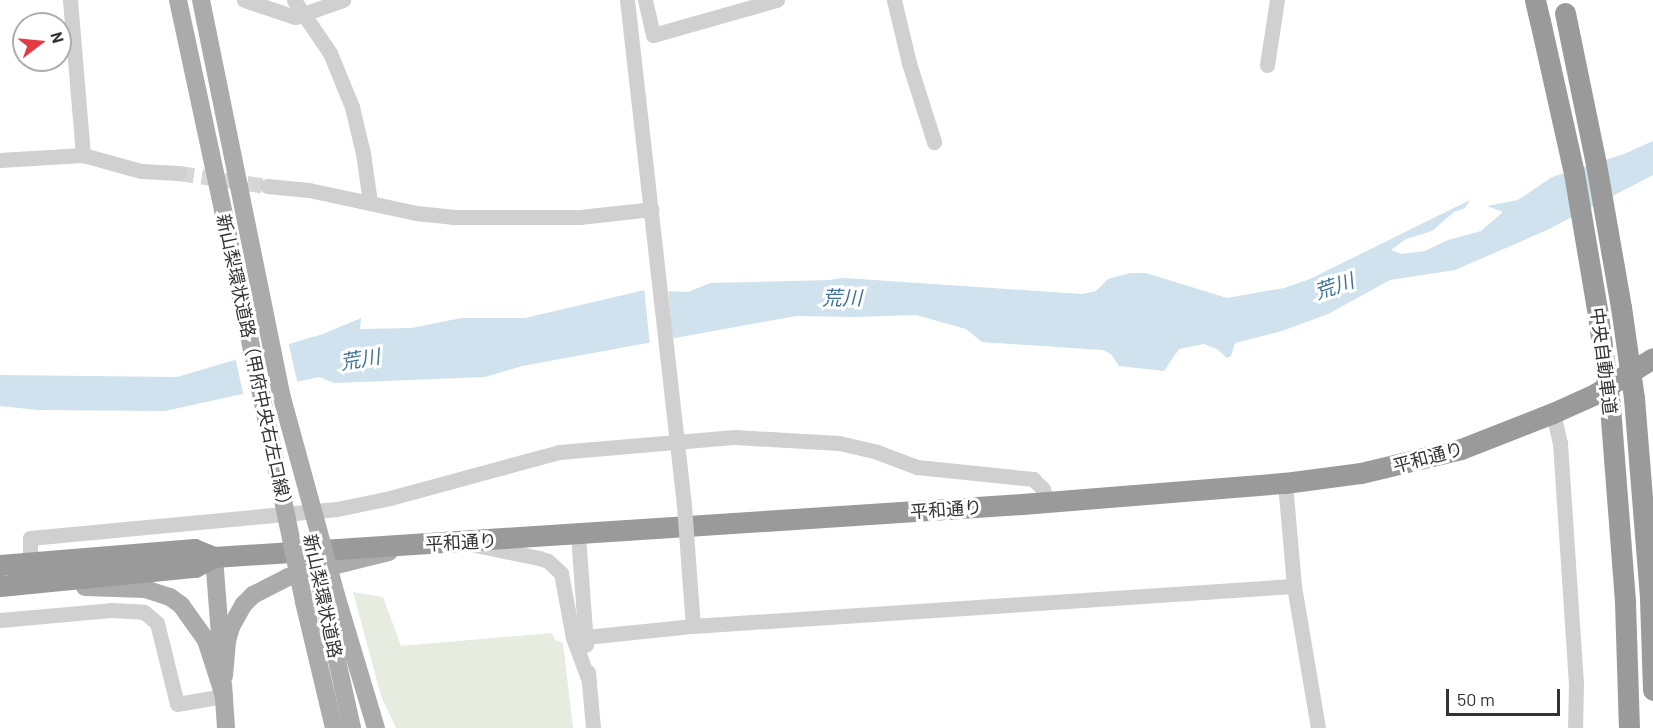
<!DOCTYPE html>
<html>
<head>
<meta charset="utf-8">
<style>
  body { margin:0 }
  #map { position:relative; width:1653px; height:728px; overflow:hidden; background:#fff; font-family:Barlow,"Noto Sans JP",sans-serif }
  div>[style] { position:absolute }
  .green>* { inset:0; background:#e6ecdf }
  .water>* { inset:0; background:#cfe2ee }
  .pier>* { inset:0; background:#fff }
  .minor-tunnel>* { height:15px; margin-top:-7.5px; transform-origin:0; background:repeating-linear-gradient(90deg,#d6d6d6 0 15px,transparent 0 23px) }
  .minor>* { height:15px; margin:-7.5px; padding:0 7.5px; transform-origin:7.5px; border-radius:7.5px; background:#d0d0d0 }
  .major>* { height:18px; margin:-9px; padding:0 9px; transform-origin:9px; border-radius:9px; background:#ababab }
  .highway>* { height:21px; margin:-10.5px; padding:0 10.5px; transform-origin:10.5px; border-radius:10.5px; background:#9a9a9a }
  .minor-bridge>* { height:15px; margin:-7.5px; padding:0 7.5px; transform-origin:7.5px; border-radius:7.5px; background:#d0d0d0 }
  .major-bridge>* { height:18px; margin:-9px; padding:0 9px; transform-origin:9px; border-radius:9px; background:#ababab }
  .highway-bridge>* { height:21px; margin:-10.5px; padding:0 10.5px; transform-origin:10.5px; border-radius:10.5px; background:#9a9a9a }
  span { translate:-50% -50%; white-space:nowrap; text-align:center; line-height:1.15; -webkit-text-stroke:6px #fff; paint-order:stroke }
  .street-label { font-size:18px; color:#333 }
  .water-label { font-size:20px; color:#3f7597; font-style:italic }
  .north { position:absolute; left:12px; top:12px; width:60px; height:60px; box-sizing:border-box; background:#fff; border:2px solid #adadad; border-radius:50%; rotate:74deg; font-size:16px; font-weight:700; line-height:24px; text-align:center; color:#333 }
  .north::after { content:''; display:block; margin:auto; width:21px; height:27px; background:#e63946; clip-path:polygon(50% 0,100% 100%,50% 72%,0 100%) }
  .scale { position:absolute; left:1446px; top:689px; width:114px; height:27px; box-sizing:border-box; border:3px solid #333; border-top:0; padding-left:8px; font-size:18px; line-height:21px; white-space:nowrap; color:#333; -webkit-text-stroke:4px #fff; paint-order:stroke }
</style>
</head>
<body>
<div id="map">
  <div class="green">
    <i style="clip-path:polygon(353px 592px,383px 597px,401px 646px,552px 633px,555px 640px,563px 643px,573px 728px,396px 728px,381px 696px)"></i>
  </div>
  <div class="water">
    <i style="clip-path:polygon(1653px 141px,1653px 175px,1547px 230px,1455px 270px,1390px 280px,1328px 314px,1282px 331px,1235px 343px,1231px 356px,1227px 358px,1217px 349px,1204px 344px,1179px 349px,1164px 371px,1119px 366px,1111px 354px,1103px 350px,982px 342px,966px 329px,916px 315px,853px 317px,796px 316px,522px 366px,485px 377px,334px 383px,319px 377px,165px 411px,38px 410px,0 406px,0 375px,177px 377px,323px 334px,361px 318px,360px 329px,412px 328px,461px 318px,525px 318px,662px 286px,666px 291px,688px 292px,710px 283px,829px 280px,844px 278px,1082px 294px,1096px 291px,1108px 279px,1130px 273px,1146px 273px,1227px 298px,1284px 288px,1310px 279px,1470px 200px,1465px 208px,1454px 212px,1432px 231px,1406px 239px,1391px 250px,1401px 254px,1425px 251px,1448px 240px,1481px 231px,1503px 212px,1487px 206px,1518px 200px,1552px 177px,1624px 154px)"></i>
  </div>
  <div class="pier">
    <i style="clip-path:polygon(662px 283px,668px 287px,673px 342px,650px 346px,644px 287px)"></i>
    <i style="clip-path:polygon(288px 341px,298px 385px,244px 397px,235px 357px)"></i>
  </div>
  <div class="minor-tunnel">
    <i style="left:179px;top:173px;width:89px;rotate:8.4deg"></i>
  </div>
  <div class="minor">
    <i style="left:70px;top:0;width:156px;rotate:85.2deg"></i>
    <i style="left:244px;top:0;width:54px;rotate:18.4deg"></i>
    <i style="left:295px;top:17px;width:51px;rotate:-19.5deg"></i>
    <i style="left:294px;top:0;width:64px;rotate:55.8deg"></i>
    <i style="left:330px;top:53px;width:58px;rotate:67.8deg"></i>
    <i style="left:352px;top:107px;width:47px;rotate:76.6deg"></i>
    <i style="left:363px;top:153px;width:49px;rotate:81.9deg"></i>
    <i style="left:627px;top:0;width:508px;rotate:83.56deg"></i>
    <i style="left:645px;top:0;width:36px;rotate:77deg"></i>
    <i style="left:653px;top:35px;width:129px;rotate:-15.8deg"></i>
    <i style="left:894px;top:0;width:65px;rotate:76.6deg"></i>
    <i style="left:909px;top:63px;width:83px;rotate:72.4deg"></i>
    <i style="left:1267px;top:65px;width:66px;rotate:-81.3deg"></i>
    <i style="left:0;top:160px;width:83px;rotate:-3.4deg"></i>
    <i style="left:83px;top:155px;width:60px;rotate:15.4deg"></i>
    <i style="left:141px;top:171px;width:38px;rotate:3deg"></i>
    <i style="left:267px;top:186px;width:42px;rotate:5.4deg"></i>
    <i style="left:309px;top:190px;width:109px;rotate:12.1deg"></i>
    <i style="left:416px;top:213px;width:36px;rotate:6deg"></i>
    <i style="left:452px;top:217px;width:128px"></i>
    <i style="left:580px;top:217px;width:72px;rotate:-6.3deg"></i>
    <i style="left:1553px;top:413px;width:31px;rotate:77deg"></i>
    <i style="left:1560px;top:443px;width:243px;rotate:86.2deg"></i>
    <i style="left:1576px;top:685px;width:43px;rotate:91.3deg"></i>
    <i style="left:1285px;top:483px;width:103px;rotate:85deg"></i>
    <i style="left:1294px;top:586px;width:144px;rotate:80.4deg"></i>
    <i style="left:578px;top:535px;width:110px;rotate:85.8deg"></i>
    <i style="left:475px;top:545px;width:65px;rotate:11.5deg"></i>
    <i style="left:539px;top:558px;width:9px;rotate:18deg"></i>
    <i style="left:548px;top:561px;width:18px;rotate:43deg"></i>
    <i style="left:561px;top:573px;width:66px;rotate:79.5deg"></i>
    <i style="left:573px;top:638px;width:46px;rotate:69.6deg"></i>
    <i style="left:688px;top:560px;width:66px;rotate:85.7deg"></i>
    <i style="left:30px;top:562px;width:24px;rotate:-90deg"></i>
    <i style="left:30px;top:538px;width:308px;rotate:-5.4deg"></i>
    <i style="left:337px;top:509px;width:54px;rotate:-11.7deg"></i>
    <i style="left:390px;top:498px;width:175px;rotate:-15.2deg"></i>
    <i style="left:559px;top:452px;width:177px;rotate:-4.9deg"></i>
    <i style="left:735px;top:437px;width:104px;rotate:3.3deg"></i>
    <i style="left:839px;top:443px;width:39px;rotate:13deg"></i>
    <i style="left:877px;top:452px;width:43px;rotate:20.6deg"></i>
    <i style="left:917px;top:467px;width:117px;rotate:5.9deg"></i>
    <i style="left:1033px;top:479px;width:14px;rotate:45deg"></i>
    <i style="left:1043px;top:489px;width:13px;rotate:72deg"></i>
    <i style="left:0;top:620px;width:111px;rotate:-5.1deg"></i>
    <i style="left:111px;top:610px;width:33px;rotate:3deg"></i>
    <i style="left:144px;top:612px;width:17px;rotate:40deg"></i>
    <i style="left:157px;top:623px;width:83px;rotate:76.1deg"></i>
    <i style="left:177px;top:704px;width:48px;rotate:-9.7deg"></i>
    <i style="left:586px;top:637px;width:108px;rotate:-5.9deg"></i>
    <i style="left:693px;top:626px;width:602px;rotate:-3.81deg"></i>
    <i style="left:588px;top:672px;width:56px;rotate:84.9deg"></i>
  </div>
  <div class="major">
    <i style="left:178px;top:0;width:225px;rotate:77.9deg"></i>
    <i style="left:201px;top:0;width:402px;rotate:78.5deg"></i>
    <i style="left:214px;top:557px;width:91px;rotate:85.6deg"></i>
    <i style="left:85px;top:587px;width:60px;rotate:1.9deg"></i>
    <i style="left:145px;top:589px;width:26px;rotate:18deg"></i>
    <i style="left:170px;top:597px;width:14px;rotate:36deg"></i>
    <i style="left:181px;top:605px;width:43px;rotate:54.5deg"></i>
    <i style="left:206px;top:640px;width:59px;rotate:72.2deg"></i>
    <i style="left:336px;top:595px;width:139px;rotate:73.3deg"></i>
    <i style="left:323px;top:598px;width:133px;rotate:77.4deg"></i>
    <i style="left:304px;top:602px;width:130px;rotate:76.6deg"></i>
    <i style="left:224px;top:676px;width:35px;rotate:-85deg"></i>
    <i style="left:227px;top:641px;width:15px;rotate:-74deg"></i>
    <i style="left:231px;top:627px;width:26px;rotate:-61deg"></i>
    <i style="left:244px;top:604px;width:13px;rotate:-45deg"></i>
    <i style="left:253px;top:595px;width:39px;rotate:-27deg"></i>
    <i style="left:288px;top:577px;width:104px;rotate:-13.9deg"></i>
    <i style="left:223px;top:684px;width:44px;rotate:86.1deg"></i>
  </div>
  <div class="highway">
    <i style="left:1535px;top:0;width:22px;rotate:77deg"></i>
    <i style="left:1634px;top:398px;width:202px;rotate:85.4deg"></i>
    <i style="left:1650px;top:599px;width:91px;rotate:88.1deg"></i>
    <i style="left:1610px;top:406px;width:197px;rotate:85.6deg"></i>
    <i style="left:1625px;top:602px;width:126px;rotate:88.2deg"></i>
    <i style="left:0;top:565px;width:195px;rotate:-4.7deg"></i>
    <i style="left:194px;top:549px;width:22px;rotate:22deg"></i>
    <i style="left:0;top:586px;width:196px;rotate:-5.6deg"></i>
    <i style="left:195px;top:567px;width:21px;rotate:-28deg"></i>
    <i style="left:214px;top:557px;width:810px;rotate:-3.75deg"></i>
    <i style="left:1022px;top:504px;width:264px;rotate:-4.6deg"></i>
    <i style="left:1285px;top:483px;width:77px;rotate:-7.5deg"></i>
    <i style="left:1361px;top:473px;width:103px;rotate:-13.5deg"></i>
    <i style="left:1461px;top:449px;width:99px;rotate:-21.4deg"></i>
    <i style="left:1553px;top:413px;width:46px;rotate:-24.3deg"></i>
    <i style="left:1595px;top:394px;width:68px;rotate:-31.8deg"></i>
  </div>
  <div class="minor-bridge">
    <i style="left:684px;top:505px;width:55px;rotate:85.8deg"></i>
  </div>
  <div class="major-bridge">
    <i style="left:225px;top:220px;width:390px;rotate:78.3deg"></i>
    <i style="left:281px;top:394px;width:208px;rotate:74.7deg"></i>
    <i style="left:314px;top:554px;width:45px;rotate:78.4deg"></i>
  </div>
  <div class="highway-bridge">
    <i style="left:1565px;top:13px;width:154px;rotate:78.4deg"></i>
    <i style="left:1596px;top:164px;width:145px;rotate:80.1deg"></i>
    <i style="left:1621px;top:307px;width:92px;rotate:81.9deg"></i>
    <i style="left:1540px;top:21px;width:156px;rotate:77.4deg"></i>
    <i style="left:1574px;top:173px;width:144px;rotate:80.4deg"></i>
    <i style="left:1598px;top:315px;width:92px;rotate:82.5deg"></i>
  </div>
  <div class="street-label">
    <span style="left:1604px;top:361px;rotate:83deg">中央自動車道</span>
    <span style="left:255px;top:364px;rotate:78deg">新山梨環状道路（甲府中央右左口線）</span>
    <span style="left:1428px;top:457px;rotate:-15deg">平和通り</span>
    <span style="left:946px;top:509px;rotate:-4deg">平和通り</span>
    <span style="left:461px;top:542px;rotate:-3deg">平和通り</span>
    <span style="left:323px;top:596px;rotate:78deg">新山梨環状道路</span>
  </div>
  <div class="water-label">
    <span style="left:1334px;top:286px;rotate:-19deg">荒川</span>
    <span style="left:842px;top:297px">荒川</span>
    <span style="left:360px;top:359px;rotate:-10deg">荒川</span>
  </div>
  <div class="north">N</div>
  <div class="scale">50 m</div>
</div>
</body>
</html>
